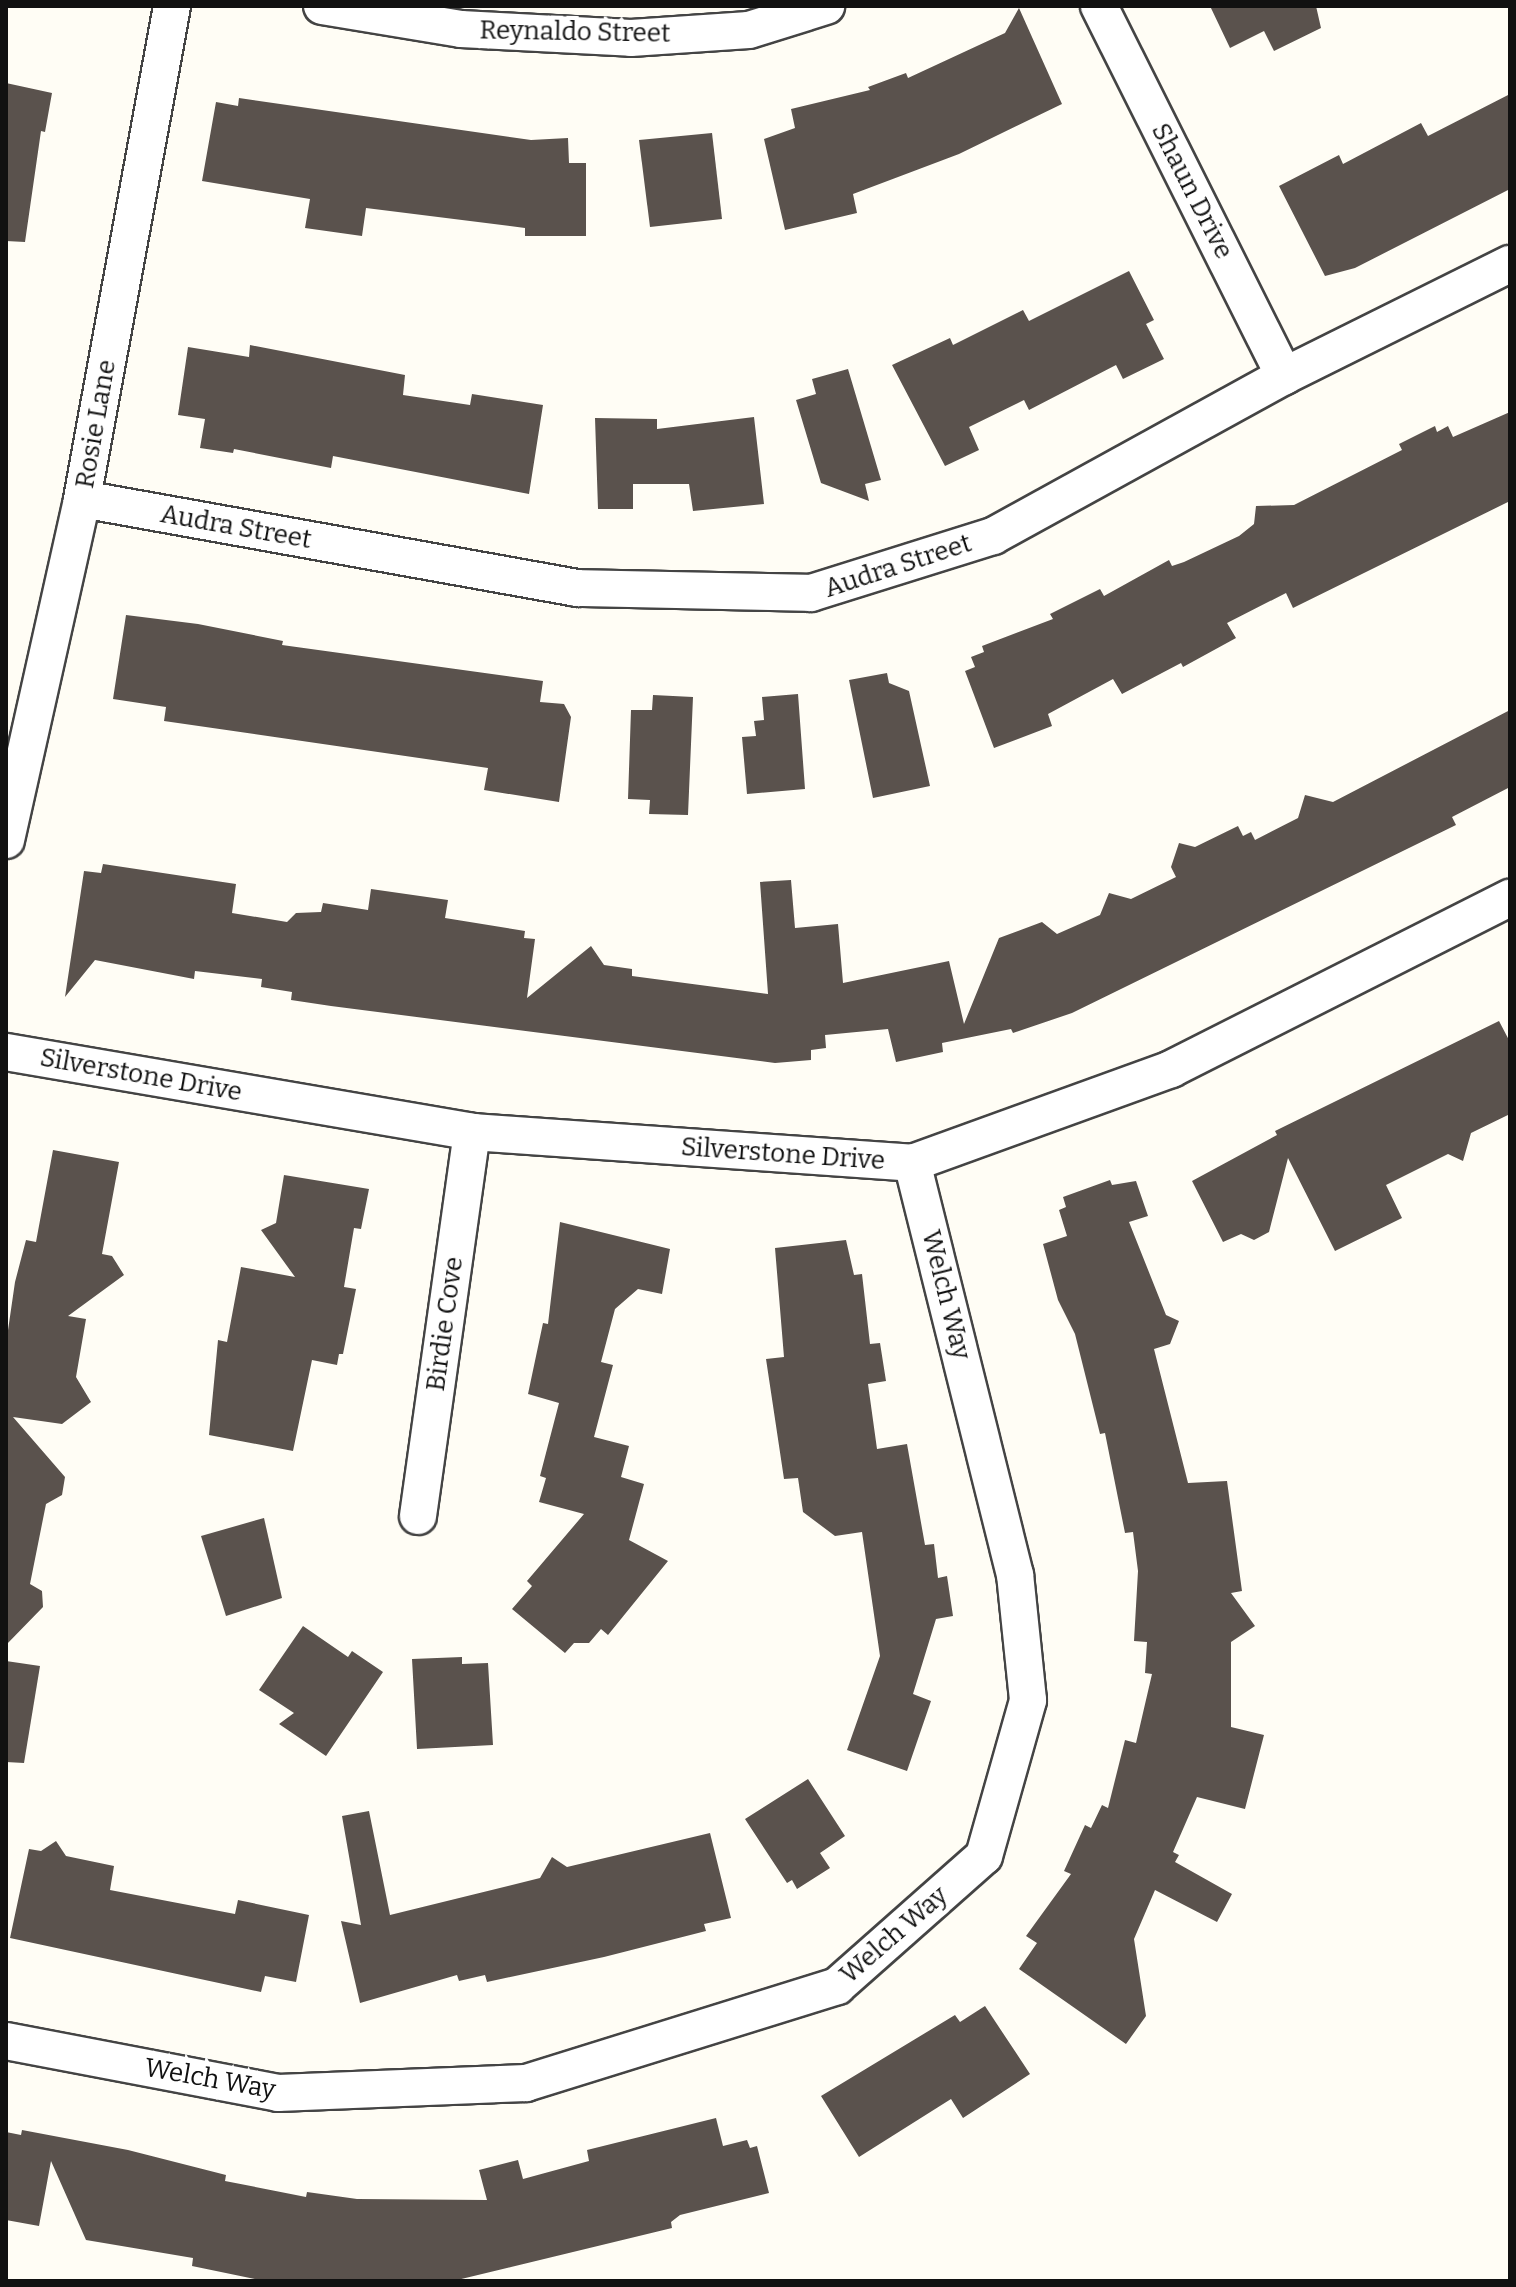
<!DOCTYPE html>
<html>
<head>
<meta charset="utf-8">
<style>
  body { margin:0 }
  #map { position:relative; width:1516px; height:2287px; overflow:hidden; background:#fffdf5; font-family:Bitter,serif }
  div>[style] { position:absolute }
  .building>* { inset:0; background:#5a524d }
  .roads { filter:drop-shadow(2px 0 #444) drop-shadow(-2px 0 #444) drop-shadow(0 2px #444) drop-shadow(0 -2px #444) }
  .minor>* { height:36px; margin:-18px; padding:0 18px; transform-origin:18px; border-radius:18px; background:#fff }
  span { translate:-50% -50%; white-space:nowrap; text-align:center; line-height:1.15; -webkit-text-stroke:8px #fff; paint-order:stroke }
  .street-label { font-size:26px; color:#111 }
  .frame { position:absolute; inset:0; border:8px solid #111; pointer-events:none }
</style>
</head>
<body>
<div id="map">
  <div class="building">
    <i style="clip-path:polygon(1210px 6px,1316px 6px,1321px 28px,1274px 51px,1264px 31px,1230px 48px)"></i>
    <i style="clip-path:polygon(1019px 8px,1062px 104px,959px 154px,853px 194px,857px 213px,785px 230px,764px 139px,795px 128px,791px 109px,870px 90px,868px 87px,906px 73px,908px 78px,1005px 33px)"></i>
    <i style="clip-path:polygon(6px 83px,52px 93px,45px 132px,41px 131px,25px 242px,6px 241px)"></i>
    <i style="clip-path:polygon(1510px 94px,1510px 189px,1355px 268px,1325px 276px,1279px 186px,1339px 155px,1343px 164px,1421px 123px,1428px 136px)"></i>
    <i style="clip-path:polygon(239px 98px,531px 140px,568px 138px,569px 163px,586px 163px,586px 236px,525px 236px,525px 228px,366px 208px,362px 236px,305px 228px,310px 199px,202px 181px,216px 102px,238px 106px)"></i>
    <i style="clip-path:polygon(712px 133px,722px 219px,650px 227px,639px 140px)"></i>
    <i style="clip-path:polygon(1129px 271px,1154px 320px,1146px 324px,1164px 359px,1123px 379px,1116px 365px,1029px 410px,1024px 400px,969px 427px,979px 450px,945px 466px,892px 365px,950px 338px,953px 345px,1023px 310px,1029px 321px)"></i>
    <i style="clip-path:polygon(250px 345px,405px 375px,403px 395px,470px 405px,472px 394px,543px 405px,529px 494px,333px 456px,331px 468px,234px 449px,233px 453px,200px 448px,205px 419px,178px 415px,188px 347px,249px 357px)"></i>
    <i style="clip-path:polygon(848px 369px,881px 480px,865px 484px,869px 501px,821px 483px,796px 400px,816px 394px,812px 379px)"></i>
    <i style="clip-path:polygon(1510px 412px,1510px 501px,1293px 608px,1286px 593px,1227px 623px,1236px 638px,1183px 667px,1181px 663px,1122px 694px,1113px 679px,1048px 714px,1052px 726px,994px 748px,965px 671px,975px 667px,971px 657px,984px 652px,982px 646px,1053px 619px,1050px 614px,1100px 589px,1104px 596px,1169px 560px,1172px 566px,1184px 562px,1239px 536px,1254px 524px,1256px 506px,1294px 505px,1402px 450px,1399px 444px,1435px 426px,1437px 432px,1448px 426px,1453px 437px)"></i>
    <i style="clip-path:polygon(754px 417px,764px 504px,693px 511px,689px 484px,633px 484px,633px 509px,598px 509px,595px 418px,657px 419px,657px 429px)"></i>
    <i style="clip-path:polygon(126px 615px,198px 624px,283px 641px,282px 645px,543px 681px,540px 702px,564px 704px,571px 717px,559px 802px,484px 790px,488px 768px,164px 721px,166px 707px,113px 699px)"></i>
    <i style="clip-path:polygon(887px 673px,889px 683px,909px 691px,930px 786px,873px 798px,849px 680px)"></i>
    <i style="clip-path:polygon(798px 694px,805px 789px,747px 794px,742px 737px,756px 736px,754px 721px,764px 720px,762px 697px)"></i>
    <i style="clip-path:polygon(653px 695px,693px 697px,688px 815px,649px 814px,650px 800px,628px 799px,631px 710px,652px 710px)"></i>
    <i style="clip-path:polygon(1510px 710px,1510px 787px,1452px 817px,1456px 825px,1072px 1013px,1013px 1033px,1011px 1029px,942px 1043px,943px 1052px,896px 1062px,888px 1029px,825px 1035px,826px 1048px,811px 1050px,811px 1060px,775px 1063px,331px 1006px,291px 1000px,292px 992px,261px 987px,262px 979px,195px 971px,194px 979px,95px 960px,65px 997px,84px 871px,101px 873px,103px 864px,236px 884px,232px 913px,287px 922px,296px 913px,321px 912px,323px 903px,368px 910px,371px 889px,448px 900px,445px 918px,525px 931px,524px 938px,535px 939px,527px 998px,591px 946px,604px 965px,632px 969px,632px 976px,768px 994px,760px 882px,791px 880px,795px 928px,838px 924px,843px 983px,949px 961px,964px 1024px,999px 938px,1042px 922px,1057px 934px,1100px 915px,1109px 893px,1131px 899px,1176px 877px,1171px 867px,1179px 843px,1195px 847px,1238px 826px,1243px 836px,1251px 832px,1255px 840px,1298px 818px,1305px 795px,1333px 802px)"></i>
    <i style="clip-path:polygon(1499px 1021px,1510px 1042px,1510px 1114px,1471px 1133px,1463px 1161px,1448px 1154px,1386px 1185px,1402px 1218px,1335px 1251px,1288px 1158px,1269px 1232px,1254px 1240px,1241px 1234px,1223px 1242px,1192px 1181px,1277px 1135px,1275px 1131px)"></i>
    <i style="clip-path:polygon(53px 1150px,119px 1162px,102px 1254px,112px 1256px,124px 1275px,68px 1316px,86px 1319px,76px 1377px,91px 1402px,62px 1424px,13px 1417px,65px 1477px,62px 1495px,46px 1504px,30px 1584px,42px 1591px,43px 1607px,6px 1645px,6px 1344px,15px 1282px,26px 1240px,36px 1242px)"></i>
    <i style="clip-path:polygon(284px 1175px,369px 1189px,361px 1229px,354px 1228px,344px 1287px,356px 1289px,343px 1354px,339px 1354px,337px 1365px,312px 1360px,293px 1451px,209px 1435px,218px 1340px,227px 1342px,241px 1267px,295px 1277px,261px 1230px,276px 1223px)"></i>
    <i style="clip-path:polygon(1110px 1180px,1112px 1185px,1136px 1181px,1148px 1216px,1129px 1222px,1166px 1315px,1179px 1321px,1170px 1344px,1154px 1349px,1188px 1483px,1227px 1481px,1242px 1591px,1231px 1593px,1255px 1626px,1231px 1642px,1231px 1727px,1264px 1735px,1245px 1809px,1197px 1797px,1173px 1852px,1179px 1855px,1175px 1862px,1232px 1894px,1217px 1922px,1155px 1890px,1134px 1939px,1146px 2016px,1126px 2044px,1019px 1969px,1037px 1943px,1026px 1936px,1071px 1874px,1064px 1871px,1085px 1825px,1091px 1828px,1102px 1805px,1108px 1808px,1125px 1740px,1136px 1743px,1152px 1674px,1145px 1673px,1147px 1642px,1134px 1641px,1138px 1571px,1133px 1532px,1125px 1533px,1105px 1433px,1100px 1434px,1075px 1334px,1058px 1300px,1043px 1244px,1067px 1236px,1059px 1210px,1066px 1207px,1063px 1197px)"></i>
    <i style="clip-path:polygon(560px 1222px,670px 1249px,662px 1294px,638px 1289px,615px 1309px,601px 1362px,613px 1365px,594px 1437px,629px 1446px,621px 1477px,644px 1484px,629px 1540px,668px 1561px,608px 1635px,601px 1629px,589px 1643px,574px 1643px,565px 1653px,512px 1609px,532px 1586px,527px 1581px,584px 1514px,539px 1502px,546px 1478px,540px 1476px,559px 1403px,528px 1394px,543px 1323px,548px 1324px)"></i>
    <i style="clip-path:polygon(846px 1240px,854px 1275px,862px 1274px,870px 1344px,880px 1343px,886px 1381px,868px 1384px,877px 1449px,907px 1444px,925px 1545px,934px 1544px,938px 1578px,947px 1576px,953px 1616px,936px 1619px,913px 1694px,931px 1701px,907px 1771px,847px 1750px,880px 1656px,862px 1532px,835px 1536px,803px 1512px,798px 1478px,784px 1479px,766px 1359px,784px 1357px,775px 1248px)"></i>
    <i style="clip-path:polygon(264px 1518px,282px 1598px,226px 1616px,201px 1536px)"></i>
    <i style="clip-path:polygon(303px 1626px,348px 1657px,352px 1651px,383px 1672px,326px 1756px,279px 1724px,294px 1713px,259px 1690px)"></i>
    <i style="clip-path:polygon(462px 1657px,462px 1664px,488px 1663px,493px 1745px,417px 1749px,412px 1659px)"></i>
    <i style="clip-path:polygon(6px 1661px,40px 1666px,24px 1763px,6px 1762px)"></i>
    <i style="clip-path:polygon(808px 1779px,845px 1836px,820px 1853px,830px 1868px,797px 1889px,792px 1880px,787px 1883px,745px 1819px)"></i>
    <i style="clip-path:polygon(369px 1811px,390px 1915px,540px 1878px,552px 1857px,567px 1867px,710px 1833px,731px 1918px,704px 1924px,706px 1931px,604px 1957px,487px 1982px,485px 1975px,459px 1981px,457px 1975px,360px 2003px,341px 1921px,361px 1925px,342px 1816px)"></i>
    <i style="clip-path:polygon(56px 1841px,66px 1856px,114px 1866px,110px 1890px,235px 1914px,238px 1900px,309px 1915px,296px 1982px,265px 1976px,261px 1992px,10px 1938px,29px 1849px,41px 1851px)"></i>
    <i style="clip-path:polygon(985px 2006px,1030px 2074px,963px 2118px,951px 2099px,859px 2157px,821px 2096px,955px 2015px,960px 2022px)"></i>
    <i style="clip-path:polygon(716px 2118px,723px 2146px,747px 2140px,750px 2148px,757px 2146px,769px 2193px,680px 2215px,671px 2222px,672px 2228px,453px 2281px,265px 2281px,192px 2266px,193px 2258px,86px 2240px,51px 2161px,39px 2226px,6px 2220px,6px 2132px,21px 2135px,22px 2130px,128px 2150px,226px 2175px,225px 2181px,306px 2197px,307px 2192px,357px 2199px,487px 2200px,479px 2170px,518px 2160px,523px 2179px,589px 2161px,587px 2150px)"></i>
  </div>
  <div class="roads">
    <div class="minor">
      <i style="left:322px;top:6px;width:141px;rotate:9.4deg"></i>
      <i style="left:461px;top:29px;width:170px;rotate:3deg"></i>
      <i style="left:631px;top:38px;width:118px;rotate:-3.9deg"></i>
      <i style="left:749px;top:30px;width:81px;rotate:-17.3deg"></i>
      <i style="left:1099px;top:6px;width:414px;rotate:63.4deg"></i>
      <i style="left:82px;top:499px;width:503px;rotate:10.19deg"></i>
      <i style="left:577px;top:588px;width:234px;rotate:1.2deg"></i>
      <i style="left:811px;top:593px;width:191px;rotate:-17.4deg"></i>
      <i style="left:993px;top:536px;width:332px;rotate:-28.8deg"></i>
      <i style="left:1284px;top:376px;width:252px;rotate:-26.4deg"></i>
      <i style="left:6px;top:840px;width:349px;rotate:-77.4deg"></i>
      <i style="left:82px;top:499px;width:501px;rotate:-79.65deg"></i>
      <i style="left:6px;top:1052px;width:473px;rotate:9.7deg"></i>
      <i style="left:472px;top:1132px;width:441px;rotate:4deg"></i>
      <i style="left:912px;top:1163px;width:276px;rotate:-19.9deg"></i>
      <i style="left:1171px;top:1069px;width:380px;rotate:-26.8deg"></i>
      <i style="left:418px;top:1516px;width:388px;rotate:-82deg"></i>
      <i style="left:6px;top:2041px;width:277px;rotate:10.8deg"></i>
      <i style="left:278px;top:2093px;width:248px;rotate:-2.3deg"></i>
      <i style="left:526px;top:2083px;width:326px;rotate:-17.3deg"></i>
      <i style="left:837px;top:1986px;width:196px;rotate:-41.5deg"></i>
      <i style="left:984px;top:1856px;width:162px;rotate:-74.2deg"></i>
      <i style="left:1028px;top:1700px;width:126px;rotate:-95.9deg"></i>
      <i style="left:1015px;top:1575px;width:425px;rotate:-104deg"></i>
    </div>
  </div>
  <div class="street-label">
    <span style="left:575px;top:32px;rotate:1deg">Reynaldo Street</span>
    <span style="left:1192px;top:191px;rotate:63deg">Shaun Drive</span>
    <span style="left:96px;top:424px;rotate:-80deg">Rosie Lane</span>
    <span style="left:236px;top:527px;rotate:10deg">Audra Street</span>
    <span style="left:898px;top:566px;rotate:-18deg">Audra Street</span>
    <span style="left:141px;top:1075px;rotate:10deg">Silverstone Drive</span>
    <span style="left:783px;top:1154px;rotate:4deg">Silverstone Drive</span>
    <span style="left:946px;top:1295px;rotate:76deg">Welch Way</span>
    <span style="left:445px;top:1324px;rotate:-82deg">Birdie Cove</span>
    <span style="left:894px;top:1935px;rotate:-41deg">Welch Way</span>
    <span style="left:210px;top:2079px;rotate:10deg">Welch Way</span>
  </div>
  <div class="frame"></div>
</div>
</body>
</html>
